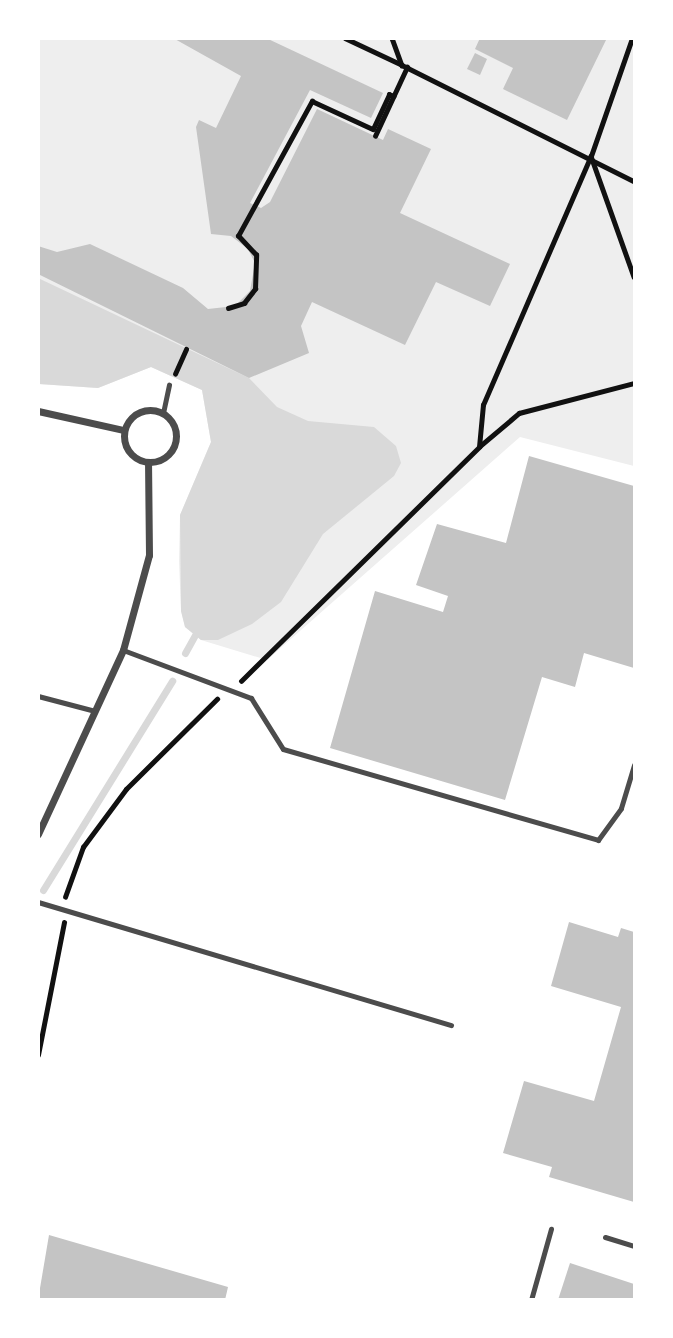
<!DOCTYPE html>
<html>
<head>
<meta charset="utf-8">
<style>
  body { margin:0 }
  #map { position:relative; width:673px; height:1338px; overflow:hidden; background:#fff; font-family:Raleway,sans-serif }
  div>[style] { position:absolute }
  .green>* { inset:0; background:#eee }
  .water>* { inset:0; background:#d9d9d9 }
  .stream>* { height:7px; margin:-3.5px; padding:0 3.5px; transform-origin:3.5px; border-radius:3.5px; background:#d9d9d9 }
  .building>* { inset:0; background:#c4c4c4 }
  .path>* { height:4.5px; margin:-2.25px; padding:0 2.25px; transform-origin:2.25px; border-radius:2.25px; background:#111 }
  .service>* { height:5px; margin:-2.5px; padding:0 2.5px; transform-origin:2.5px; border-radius:2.5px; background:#4c4c4c }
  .minor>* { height:7px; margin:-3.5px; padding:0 3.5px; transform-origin:3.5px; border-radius:3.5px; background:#4c4c4c }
  .minor>.ring { margin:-3.5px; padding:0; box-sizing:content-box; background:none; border:7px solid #4c4c4c; border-radius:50% }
  span { translate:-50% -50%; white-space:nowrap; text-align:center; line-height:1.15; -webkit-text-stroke:5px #fff; paint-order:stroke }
  .frame { position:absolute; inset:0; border:40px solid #fff; pointer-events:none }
</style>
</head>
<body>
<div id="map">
  <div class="green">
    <i style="clip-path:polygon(38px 39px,634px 39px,634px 466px,520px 437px,267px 660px,201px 640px,185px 627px,181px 611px,179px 561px,180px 515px,211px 442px,202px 390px,151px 367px,98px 388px,39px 384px)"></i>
  </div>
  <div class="water">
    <i style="clip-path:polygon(38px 278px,249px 378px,277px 407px,308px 421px,374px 427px,396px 446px,401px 463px,394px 476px,323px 534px,281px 602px,252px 624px,218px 640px,201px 640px,185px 627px,181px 611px,180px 515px,211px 442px,202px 390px,151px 367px,98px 388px,39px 384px)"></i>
  </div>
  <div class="stream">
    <i style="left:185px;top:653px;width:21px;rotate:-61deg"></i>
    <i style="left:43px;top:890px;width:246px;rotate:-58.3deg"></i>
  </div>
  <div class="building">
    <i style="clip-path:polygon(173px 38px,266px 38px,383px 93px,371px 118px,310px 90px,250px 203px,261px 208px,270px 202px,317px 109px,383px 140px,388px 129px,431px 149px,400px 213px,510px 264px,490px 306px,436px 282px,405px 345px,312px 302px,301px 326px,309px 353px,249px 378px,38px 274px,38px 246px,57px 252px,90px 244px,183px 288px,208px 309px,235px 306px,250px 291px,255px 263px,248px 249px,231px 236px,211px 234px,196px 127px,199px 120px,216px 128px,241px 76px)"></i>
    <i style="clip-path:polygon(480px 38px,607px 38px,567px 120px,503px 89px,513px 68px,475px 49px)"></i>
    <i style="clip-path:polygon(475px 53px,487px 59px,480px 75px,467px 69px)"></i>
    <i style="clip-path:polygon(529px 456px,634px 486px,634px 668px,584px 653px,575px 687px,542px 677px,505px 800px,330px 748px,375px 591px,443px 612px,448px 596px,416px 585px,437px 524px,506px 543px)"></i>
    <i style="clip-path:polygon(569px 922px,618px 937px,621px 928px,634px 932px,634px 1202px,549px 1177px,552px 1167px,503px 1153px,524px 1081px,594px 1101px,621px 1007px,551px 986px)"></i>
    <i style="clip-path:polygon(49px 1235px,228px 1287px,225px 1300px,38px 1300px)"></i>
    <i style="clip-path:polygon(570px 1263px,634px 1284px,634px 1300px,558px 1300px)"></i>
  </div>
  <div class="path">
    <i style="left:345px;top:38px;width:63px;rotate:25.3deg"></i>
    <i style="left:392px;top:38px;width:29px;rotate:70deg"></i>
    <i style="left:402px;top:65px;width:259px;rotate:26.6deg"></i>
    <i style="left:375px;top:136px;width:76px;rotate:-65.1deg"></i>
    <i style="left:591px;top:156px;width:128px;rotate:70.4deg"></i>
    <i style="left:228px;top:308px;width:17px;rotate:-17deg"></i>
    <i style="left:244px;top:303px;width:18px;rotate:-52deg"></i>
    <i style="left:255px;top:289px;width:34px;rotate:-88deg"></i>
    <i style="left:256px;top:255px;width:26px;rotate:-133deg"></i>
    <i style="left:238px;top:236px;width:154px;rotate:-61.3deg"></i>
    <i style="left:312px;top:101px;width:67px;rotate:24.7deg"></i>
    <i style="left:373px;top:129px;width:38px;rotate:-65deg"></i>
    <i style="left:389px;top:94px;width:5px;rotate:22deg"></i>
    <i style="left:175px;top:374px;width:27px;rotate:-66deg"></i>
    <i style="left:480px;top:446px;width:51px;rotate:-40.2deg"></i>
    <i style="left:519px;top:413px;width:119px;rotate:-14.6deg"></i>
    <i style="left:241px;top:681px;width:334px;rotate:-44.5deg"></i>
    <i style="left:479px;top:447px;width:42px;rotate:-84.6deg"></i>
    <i style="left:483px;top:405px;width:271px;rotate:-66.6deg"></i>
    <i style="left:591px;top:156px;width:125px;rotate:-70.8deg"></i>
    <i style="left:65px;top:897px;width:53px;rotate:-70.2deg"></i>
    <i style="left:83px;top:847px;width:72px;rotate:-53.4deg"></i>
    <i style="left:126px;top:789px;width:128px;rotate:-44.7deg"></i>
    <i style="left:38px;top:1055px;width:135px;rotate:-78.9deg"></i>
  </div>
  <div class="service">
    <i style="left:163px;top:413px;width:29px;rotate:-78deg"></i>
    <i style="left:123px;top:650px;width:137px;rotate:20.6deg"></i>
    <i style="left:251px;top:698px;width:60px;rotate:57.9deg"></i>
    <i style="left:283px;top:749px;width:328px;rotate:16.1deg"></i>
    <i style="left:598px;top:840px;width:39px;rotate:-54deg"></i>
    <i style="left:621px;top:808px;width:45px;rotate:-73.2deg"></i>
    <i style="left:38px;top:696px;width:59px;rotate:14.7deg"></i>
    <i style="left:38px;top:902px;width:431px;rotate:16.6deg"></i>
    <i style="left:605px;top:1237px;width:30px;rotate:17deg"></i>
    <i style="left:531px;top:1300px;width:74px;rotate:-74.3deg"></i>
  </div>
  <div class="minor">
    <i class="ring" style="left:124px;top:410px;width:45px;height:45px"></i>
    <i style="left:38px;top:411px;width:88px;rotate:12.5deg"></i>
    <i style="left:38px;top:834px;width:203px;rotate:-65.2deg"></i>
    <i style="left:123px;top:650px;width:98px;rotate:-74.7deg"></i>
    <i style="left:149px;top:555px;width:93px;rotate:-90.6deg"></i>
  </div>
  <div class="frame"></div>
</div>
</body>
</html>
